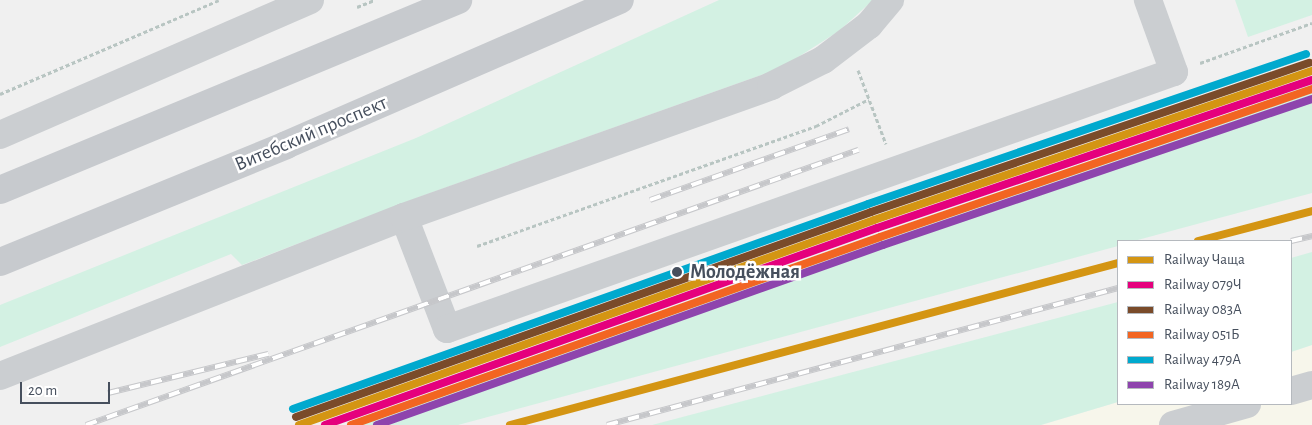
<!DOCTYPE html>
<html>
<head>
<meta charset="utf-8">
<style>
  body { margin:0 }
  #map { position:relative; width:1312px; height:425px; overflow:hidden; background:#f0f0f0; font-family:"Alegreya Sans",sans-serif }
  div>[style] { position:absolute }
  .commercial>* { inset:0; background:#f7f6eb }
  .green>* { inset:0; background:#d3f1e3 }
  .path>* { height:3px; margin-top:-1.5px; transform-origin:0; background:repeating-linear-gradient(90deg,#b8c5c2 0 4px,transparent 0 6.5px) }
  .minor>* { height:28px; margin:-14px; padding:0 14px; transform-origin:14px; border-radius:14px; background:#cbced1 }
  .major>* { height:28px; margin:-14px; padding:0 14px; transform-origin:14px; border-radius:14px; background:#c7cace }
  .rail>* { height:5.5px; margin-top:-2.75px; transform-origin:0; background:repeating-linear-gradient(90deg,#fff 0 11px,#c6c7ca 0 22px); box-sizing:border-box; border-block:1px solid #c6c7ca }
  .rail-1>* { height:8px; margin:-4px; padding:0 4px; transform-origin:4px; border-radius:4px; background:#d49513 }
  .rail-2>* { height:8px; margin:-4px; padding:0 4px; transform-origin:4px; border-radius:4px; background:#e5007d }
  .rail-3>* { height:8px; margin:-4px; padding:0 4px; transform-origin:4px; border-radius:4px; background:#7a4b2a }
  .rail-4>* { height:8px; margin:-4px; padding:0 4px; transform-origin:4px; border-radius:4px; background:#f26522 }
  .rail-5>* { height:8px; margin:-4px; padding:0 4px; transform-origin:4px; border-radius:4px; background:#00a9ce }
  .rail-6>* { height:8px; margin:-4px; padding:0 4px; transform-origin:4px; border-radius:4px; background:#8e44ad }
  .dots>* { width:14px; height:14px; translate:-50% -50%; box-sizing:border-box; border:2px solid #fff; border-radius:50% }
  span { translate:-50% -50%; white-space:nowrap; text-align:center; line-height:1.15; -webkit-text-stroke:5px #fff; paint-order:stroke }
  .street-label { font-size:20px; color:#464f5d }
  .stop-label { font-size:20px; color:#464f5d; font-weight:700 }
  .left { translate:0 -50%; text-align:left }
  .legend { position:absolute; left:1117px; top:240px; width:175px; height:165px; box-sizing:border-box; background:#fff; border:1px solid #b5b9be; margin:0; padding:6px 9px; list-style:none; font-size:15px; color:#464f5d }
  .legend li { display:flex; align-items:center; gap:10px; height:25px }
  .legend b { width:25px; border:1px solid #b5b9be }
  .scale { position:absolute; left:20px; top:382px; width:90px; height:22px; box-sizing:border-box; border:2px solid #464f5d; border-top:0; padding-left:6px; font-size:15px; line-height:18px; white-space:nowrap; color:#464f5d; -webkit-text-stroke:4px #fff; paint-order:stroke }
</style>
</head>
<body>
<div id="map">
  <div class="commercial">
    <i style="clip-path:polygon(1312px 345px,1312px 425px,1041px 425px,1118px 402px,1291px 404px,1291px 352px)"></i>
  </div>
  <div class="green">
    <i style="clip-path:polygon(719px 0,873px 0,839px 31px,781px 68px,422px 196px,242px 265px,231px 254px,0 347px,0 305px,416px 138px)"></i>
    <i style="clip-path:polygon(1235px 0,1312px 0,1312px 15px,1248px 37px)"></i>
    <i style="clip-path:polygon(1312px 84px,1312px 193px,1134px 241px,1118px 241px,1118px 246px,458px 425px,356px 425px)"></i>
    <i style="clip-path:polygon(1312px 252px,1312px 345px,1291px 352px,1291px 258px)"></i>
    <i style="clip-path:polygon(1118px 302px,1118px 402px,1041px 425px,652px 425px)"></i>
  </div>
  <div class="path">
    <i style="left:357px;top:7px;width:18px;rotate:-22deg"></i>
    <i style="left:1200px;top:63px;width:119px;rotate:-19.7deg"></i>
    <i style="left:858px;top:70px;width:79px;rotate:69.3deg"></i>
    <i style="left:0;top:94px;width:238px;rotate:-23.2deg"></i>
    <i style="left:477px;top:246px;width:360px;rotate:-19.5deg"></i>
    <i style="left:816px;top:126px;width:59px;rotate:-27deg"></i>
  </div>
  <div class="minor">
    <i style="left:0;top:135px;width:338px;rotate:-23.5deg"></i>
    <i style="left:404px;top:217px;width:120px;rotate:69deg"></i>
    <i style="left:447px;top:329px;width:771px;rotate:-19.47deg"></i>
    <i style="left:1174px;top:72px;width:77px;rotate:-109.9deg"></i>
    <i style="left:0;top:376px;width:434px;rotate:-21.5deg"></i>
    <i style="left:404px;top:217px;width:390px;rotate:-19.6deg"></i>
    <i style="left:771px;top:86px;width:58px;rotate:-26.6deg"></i>
    <i style="left:823px;top:60px;width:58px;rotate:-37.3deg"></i>
    <i style="left:869px;top:25px;width:33px;rotate:-50deg"></i>
    <i style="left:1291px;top:391px;width:22px;rotate:-16deg"></i>
    <i style="left:1173px;top:425px;width:77px;rotate:-15.8deg"></i>
  </div>
  <div class="major">
    <i style="left:0;top:190px;width:496px;rotate:-22.5deg"></i>
    <i style="left:0;top:262px;width:309px;rotate:-22.2deg"></i>
    <i style="left:286px;top:145px;width:364px;rotate:-23.5deg"></i>
  </div>
  <div class="rail">
    <i style="left:650px;top:200px;width:211px;rotate:-19.6deg"></i>
    <i style="left:1291px;top:241px;width:22px;rotate:-13deg"></i>
    <i style="left:108px;top:393px;width:165px;rotate:-13.7deg"></i>
    <i style="left:86px;top:425px;width:820px;rotate:-19.61deg"></i>
    <i style="left:607px;top:425px;width:529px;rotate:-15.01deg"></i>
  </div>
  <div class="rail-1">
    <i style="left:1198px;top:241px;width:118px;rotate:-14.7deg"></i>
    <i style="left:299px;top:425px;width:610px;rotate:-19.62deg"></i>
    <i style="left:874px;top:220px;width:463px;rotate:-18.8deg"></i>
    <i style="left:510px;top:425px;width:629px;rotate:-14.92deg"></i>
  </div>
  <div class="rail-2">
    <i style="left:325px;top:425px;width:586px;rotate:-19.64deg"></i>
    <i style="left:877px;top:228px;width:459px;rotate:-18.8deg"></i>
  </div>
  <div class="rail-3">
    <i style="left:296px;top:417px;width:610px;rotate:-19.62deg"></i>
    <i style="left:871px;top:212px;width:463px;rotate:-18.8deg"></i>
  </div>
  <div class="rail-4">
    <i style="left:351px;top:425px;width:561px;rotate:-19.56deg"></i>
    <i style="left:880px;top:237px;width:457px;rotate:-18.9deg"></i>
  </div>
  <div class="rail-5">
    <i style="left:293px;top:409px;width:610px;rotate:-19.62deg"></i>
    <i style="left:868px;top:204px;width:463px;rotate:-18.9deg"></i>
  </div>
  <div class="rail-6">
    <i style="left:377px;top:425px;width:537px;rotate:-19.58deg"></i>
    <i style="left:883px;top:245px;width:453px;rotate:-18.8deg"></i>
  </div>
  <div class="dots">
    <i style="left:677px;top:272px;background:#464f5d"></i>
  </div>
  <div class="street-label">
    <span style="left:311px;top:134px;rotate:-23deg">Витебский проспект</span>
  </div>
  <div class="stop-label">
    <span class="left" style="left:690px;top:272px">Молодёжная</span>
  </div>
  <ul class="legend">
  <li><b style="height:6px;background:#d49513"></b>Railway Чаща</li>
  <li><b style="height:6px;background:#e5007d"></b>Railway 079Ч</li>
  <li><b style="height:6px;background:#7a4b2a"></b>Railway 083А</li>
  <li><b style="height:6px;background:#f26522"></b>Railway 051Б</li>
  <li><b style="height:6px;background:#00a9ce"></b>Railway 479А</li>
  <li><b style="height:6px;background:#8e44ad"></b>Railway 189А</li>
  </ul>
  <div class="scale">20 m</div>
</div>
</body>
</html>
